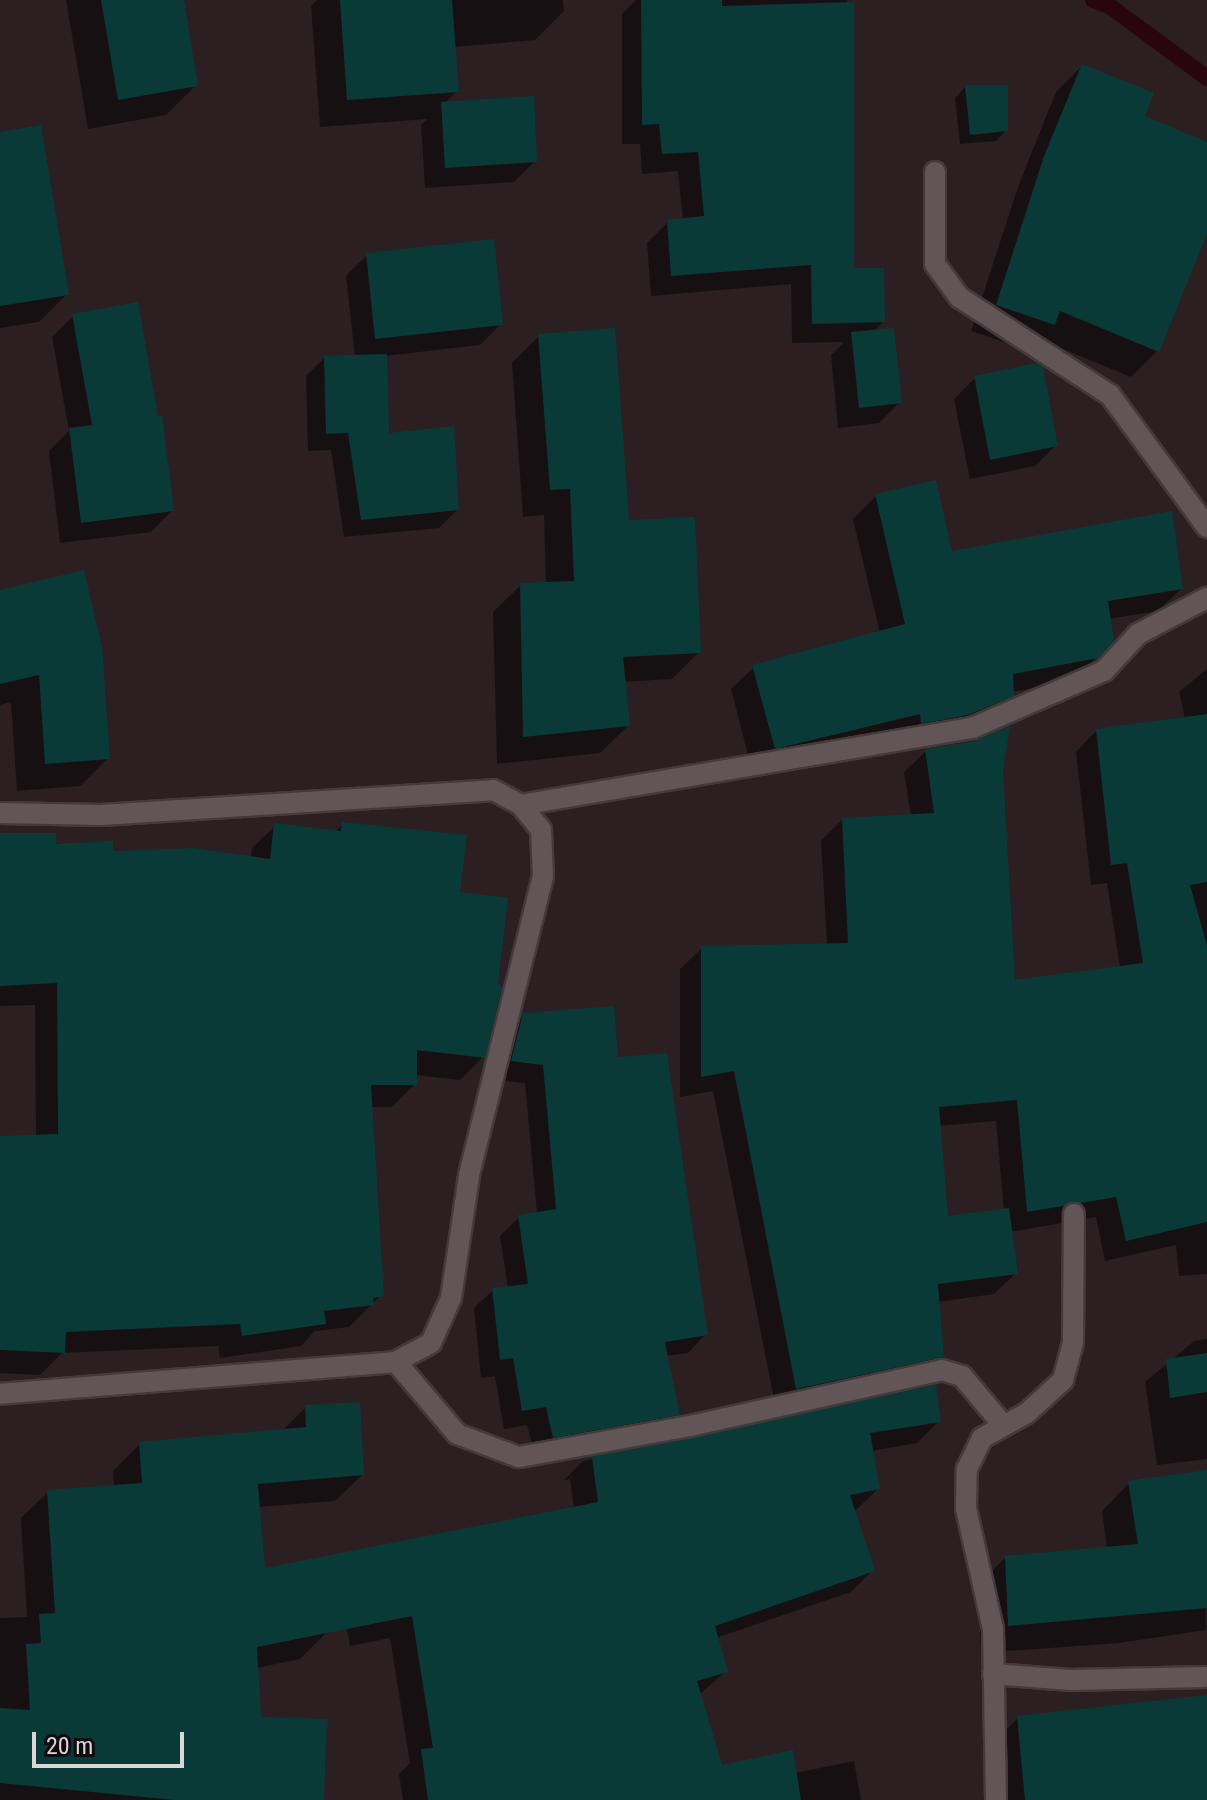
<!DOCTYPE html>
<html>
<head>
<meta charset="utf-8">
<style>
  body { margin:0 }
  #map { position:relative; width:1207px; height:1800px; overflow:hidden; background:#2b1f22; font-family:"Roboto Condensed",sans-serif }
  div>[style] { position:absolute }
  .shadow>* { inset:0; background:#0007 }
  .stream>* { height:16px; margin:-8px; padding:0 8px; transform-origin:8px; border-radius:8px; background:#290510 }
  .building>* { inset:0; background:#0a3a37 }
  .roads { filter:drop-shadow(2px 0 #433a3c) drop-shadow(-2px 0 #433a3c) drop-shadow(0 2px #433a3c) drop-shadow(0 -2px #433a3c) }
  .street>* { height:20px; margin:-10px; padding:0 10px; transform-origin:10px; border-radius:10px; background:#625557 }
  span { translate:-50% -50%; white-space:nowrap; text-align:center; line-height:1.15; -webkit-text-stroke:8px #100b0c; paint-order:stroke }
  .scale { position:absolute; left:32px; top:1732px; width:152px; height:36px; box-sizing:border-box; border:4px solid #ddd5d6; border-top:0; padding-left:10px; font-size:24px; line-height:28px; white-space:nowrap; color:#ddd5d6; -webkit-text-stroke:6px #100b0c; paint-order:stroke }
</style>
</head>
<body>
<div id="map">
  <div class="shadow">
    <i style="clip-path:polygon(66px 0,181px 0,196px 85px,166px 115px,88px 129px)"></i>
    <i style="clip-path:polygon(317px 0,563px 0,564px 11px,535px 40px,454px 47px,457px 91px,444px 104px,535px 161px,514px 182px,425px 188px,421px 125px,427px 119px,320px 127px,311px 6px)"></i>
    <i style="clip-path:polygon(636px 0,848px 0,821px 34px,852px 270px,883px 322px,873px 332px,900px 402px,879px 423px,838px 428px,831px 355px,844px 342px,792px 343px,791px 284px,651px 296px,647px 243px,668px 222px,683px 220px,678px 171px,642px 174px,640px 144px,622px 144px,622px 14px)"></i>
    <i style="clip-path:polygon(1082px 66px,1142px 117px,1207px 144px,1203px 239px,1157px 351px,1131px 377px,1039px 339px,1028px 350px,971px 331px,1019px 184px,1056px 92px)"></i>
    <i style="clip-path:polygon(965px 87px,1006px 130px,996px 141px,960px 144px,955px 98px)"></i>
    <i style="clip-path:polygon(0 134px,67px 294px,39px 322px,0 328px)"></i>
    <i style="clip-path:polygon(367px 255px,501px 324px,480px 345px,385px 356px,387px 435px,457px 510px,439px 528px,344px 537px,331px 450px,308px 451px,306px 376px,324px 358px,355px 357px,346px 276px)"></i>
    <i style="clip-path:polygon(73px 316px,172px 511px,151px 532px,60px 543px,49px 451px,69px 431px,52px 337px)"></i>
    <i style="clip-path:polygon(539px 336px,628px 522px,699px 652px,672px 679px,623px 682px,628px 726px,600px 753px,497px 764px,493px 612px,521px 585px,546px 584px,544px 515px,523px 517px,512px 363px)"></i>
    <i style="clip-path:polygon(975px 378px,1056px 445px,1035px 466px,970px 479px,954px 399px)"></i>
    <i style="clip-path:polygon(876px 496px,950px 553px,1181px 589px,1158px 611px,1108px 619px,1097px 657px,1073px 680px,1012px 692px,989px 718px,752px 770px,731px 689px,754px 667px,880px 633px,853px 519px)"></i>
    <i style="clip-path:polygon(0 592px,108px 758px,80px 786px,17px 791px,11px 702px,0 705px)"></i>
    <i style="clip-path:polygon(evenodd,1207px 669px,1207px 1274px,1179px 1276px,1176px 1245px,1105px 1261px,1096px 1217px,1010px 1232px,1016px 1273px,994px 1294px,938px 1302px,942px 1357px,921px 1378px,776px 1409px,713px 1091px,680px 1097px,680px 969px,702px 948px,827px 946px,821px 841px,842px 820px,911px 816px,904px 772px,926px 751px,1001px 772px,1013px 982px,1120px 968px,1107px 883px,1091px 885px,1076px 752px,1097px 730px,1185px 719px,1179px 692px,1207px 669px,996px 1121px,1004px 1211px,946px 1219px,938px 1126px,996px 1121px)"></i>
    <i style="clip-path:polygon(343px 824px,458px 894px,483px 1057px,460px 1080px,415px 1075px,415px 1084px,392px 1107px,370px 1107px,381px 1295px,349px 1327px,315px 1331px,301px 1346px,220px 1358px,218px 1346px,62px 1353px,40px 1375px,0 1373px,0 1138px,36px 1136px,35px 1005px,0 1006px,0 834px,112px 853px,251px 859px,252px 848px,275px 826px,334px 833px)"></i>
    <i style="clip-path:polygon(524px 1015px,616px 1059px,706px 1334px,688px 1353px,666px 1356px,678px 1414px,659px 1433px,535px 1455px,527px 1425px,504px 1429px,495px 1376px,481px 1378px,474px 1308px,493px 1290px,508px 1288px,500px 1236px,519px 1217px,537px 1214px,525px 1083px,493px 1080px,505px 1034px)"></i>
    <i style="clip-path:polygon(1207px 1339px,1207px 1459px,1157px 1465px,1145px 1382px,1194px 1341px)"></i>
    <i style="clip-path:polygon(935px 1387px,939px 1421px,917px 1443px,871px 1451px,878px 1489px,854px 1512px,873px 1570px,851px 1592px,716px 1638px,726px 1671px,699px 1695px,720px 1767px,795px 1773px,854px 1761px,861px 1800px,403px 1800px,399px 1774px,410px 1763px,390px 1638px,350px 1646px,337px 1575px,574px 1509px,570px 1479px,564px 1480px,583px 1461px)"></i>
    <i style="clip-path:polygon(306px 1407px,362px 1475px,335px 1501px,258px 1507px,264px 1571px,327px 1632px,300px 1659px,256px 1668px,259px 1719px,322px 1800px,0 1800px,0 1618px,27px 1617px,21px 1518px,48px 1492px,114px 1487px,113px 1471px,140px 1444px,282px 1431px)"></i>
    <i style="clip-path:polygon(1207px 1472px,1206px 1630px,1119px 1643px,981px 1653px,978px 1585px,1006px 1557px,1107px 1549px,1102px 1511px,1129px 1483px)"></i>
    <i style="clip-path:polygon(1207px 1698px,1207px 1800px,994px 1800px,989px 1747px,1018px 1718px)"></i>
  </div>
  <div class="stream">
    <i style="left:1093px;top:0;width:19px;rotate:21deg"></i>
    <i style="left:1111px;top:7px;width:119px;rotate:36.5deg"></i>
  </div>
  <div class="building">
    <i style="clip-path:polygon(101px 0,184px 0,198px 86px,118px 100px)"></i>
    <i style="clip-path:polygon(340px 0,452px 0,459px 92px,347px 100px)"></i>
    <i style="clip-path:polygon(641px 0,722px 0,722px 6px,854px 2px,854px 268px,884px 268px,885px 322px,812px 324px,811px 265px,671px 276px,667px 220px,704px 216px,698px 152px,662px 154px,659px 124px,642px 125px)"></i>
    <i style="clip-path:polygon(1082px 64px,1154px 93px,1145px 116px,1207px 142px,1207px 234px,1159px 352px,1060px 311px,1055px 325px,996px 305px,1044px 156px)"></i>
    <i style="clip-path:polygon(965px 85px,1008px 85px,1008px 131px,970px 135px)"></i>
    <i style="clip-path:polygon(534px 96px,537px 162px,445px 168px,441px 102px)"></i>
    <i style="clip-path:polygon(41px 125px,69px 295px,0 306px,0 132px)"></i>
    <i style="clip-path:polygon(494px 239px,503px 325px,375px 339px,366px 253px)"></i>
    <i style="clip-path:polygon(138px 302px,158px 416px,162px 415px,174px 511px,81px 523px,69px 428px,92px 425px,72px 314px)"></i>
    <i style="clip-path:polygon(615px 328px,629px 520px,695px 517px,701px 653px,623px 657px,630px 726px,523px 737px,520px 583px,574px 581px,570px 489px,550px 490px,538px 334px)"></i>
    <i style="clip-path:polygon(894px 328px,902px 403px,859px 408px,851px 332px)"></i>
    <i style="clip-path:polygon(387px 354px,389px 433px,454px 426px,459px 510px,361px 520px,348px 433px,326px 434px,324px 356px)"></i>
    <i style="clip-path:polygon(1037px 363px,1043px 367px,1058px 446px,990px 460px,974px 376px)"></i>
    <i style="clip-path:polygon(936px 480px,952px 551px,1172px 511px,1183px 589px,1108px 601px,1114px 641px,1098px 658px,1013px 674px,1014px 696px,968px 715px,921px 724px,920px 714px,775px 749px,752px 665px,905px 624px,875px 494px)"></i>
    <i style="clip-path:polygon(84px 570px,102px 647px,110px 759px,45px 764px,39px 675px,0 684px,0 590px)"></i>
    <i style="clip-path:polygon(1207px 714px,1207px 882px,1190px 885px,1207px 946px,1207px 1222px,1126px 1241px,1116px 1197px,1027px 1212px,1017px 1100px,939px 1107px,948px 1216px,1009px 1208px,1018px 1274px,938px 1284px,944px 1357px,796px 1389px,734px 1071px,701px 1077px,701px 946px,848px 943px,842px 818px,934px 813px,925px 749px,975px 741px,1010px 726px,1003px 772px,1015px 980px,1143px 963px,1127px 863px,1111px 865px,1096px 729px)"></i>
    <i style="clip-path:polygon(342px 822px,467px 835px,460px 892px,508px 898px,498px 983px,502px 987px,485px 1058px,417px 1050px,417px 1085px,371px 1085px,384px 1296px,373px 1298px,374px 1305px,324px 1311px,326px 1324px,242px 1336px,240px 1324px,66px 1332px,65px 1353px,0 1350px,0 1136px,58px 1134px,57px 983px,0 986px,0 833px,56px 833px,56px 844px,113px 841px,113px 851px,194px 848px,270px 859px,274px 823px,341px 831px)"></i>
    <i style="clip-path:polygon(614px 1006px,618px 1057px,667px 1053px,708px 1335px,665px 1342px,680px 1415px,553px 1438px,546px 1407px,522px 1411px,513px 1358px,500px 1360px,492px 1288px,528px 1284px,518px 1215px,556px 1209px,543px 1065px,511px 1061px,523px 1013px)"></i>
    <i style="clip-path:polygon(1207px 1353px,1207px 1392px,1170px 1398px,1166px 1359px)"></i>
    <i style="clip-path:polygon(936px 1385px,941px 1422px,870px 1433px,880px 1489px,850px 1495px,875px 1571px,715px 1626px,728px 1672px,697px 1681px,722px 1765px,793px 1750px,801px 1800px,428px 1800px,421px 1749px,433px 1748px,412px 1616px,257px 1647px,261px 1717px,327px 1719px,324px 1800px,174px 1800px,0 1783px,0 1708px,30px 1710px,26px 1644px,41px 1643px,39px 1614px,55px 1613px,47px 1490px,142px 1483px,139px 1442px,306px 1427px,305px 1405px,360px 1402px,364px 1475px,258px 1484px,265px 1568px,598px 1502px,592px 1458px,582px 1459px)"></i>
    <i style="clip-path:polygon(1207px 1470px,1207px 1608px,1008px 1626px,1005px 1556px,1138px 1544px,1128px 1481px)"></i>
    <i style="clip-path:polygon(1207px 1695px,1207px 1800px,1025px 1800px,1017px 1716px)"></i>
  </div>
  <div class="roads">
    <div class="street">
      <i style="left:935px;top:172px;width:92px;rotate:90deg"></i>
      <i style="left:935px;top:264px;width:41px;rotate:54deg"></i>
      <i style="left:959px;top:297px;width:180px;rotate:33deg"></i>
      <i style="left:1110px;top:395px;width:164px;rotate:53.7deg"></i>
      <i style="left:521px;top:805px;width:458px;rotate:-9.7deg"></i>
      <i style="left:972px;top:728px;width:144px;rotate:-23.4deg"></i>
      <i style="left:1104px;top:671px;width:50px;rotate:-47.4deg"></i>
      <i style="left:1138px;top:634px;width:78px;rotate:-27.6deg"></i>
      <i style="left:0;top:813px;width:101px;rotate:1.1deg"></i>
      <i style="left:101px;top:815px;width:393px;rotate:-3.6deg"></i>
      <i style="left:493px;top:790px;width:32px;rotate:28deg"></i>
      <i style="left:521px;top:805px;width:32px;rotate:51deg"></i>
      <i style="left:541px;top:830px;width:46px;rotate:87.5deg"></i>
      <i style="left:543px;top:876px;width:309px;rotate:103.9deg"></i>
      <i style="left:469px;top:1176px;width:123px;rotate:98.4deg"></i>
      <i style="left:451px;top:1298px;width:49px;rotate:114deg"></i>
      <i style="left:431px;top:1343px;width:40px;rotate:152deg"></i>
      <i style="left:396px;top:1362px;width:397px;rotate:175.4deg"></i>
      <i style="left:396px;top:1362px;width:94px;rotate:49.7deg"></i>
      <i style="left:457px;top:1434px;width:66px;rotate:20.4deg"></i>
      <i style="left:519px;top:1457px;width:174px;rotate:-10.3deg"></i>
      <i style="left:690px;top:1426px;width:258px;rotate:-12.5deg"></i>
      <i style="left:942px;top:1370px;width:21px;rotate:17deg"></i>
      <i style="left:962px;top:1376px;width:65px;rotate:50deg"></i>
      <i style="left:993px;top:1674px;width:78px;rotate:4.4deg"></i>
      <i style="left:1071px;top:1680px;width:134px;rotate:-1.3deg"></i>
      <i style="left:996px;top:1800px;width:171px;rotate:-91deg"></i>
      <i style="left:993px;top:1629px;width:124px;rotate:-102.6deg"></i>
      <i style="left:966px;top:1508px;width:39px;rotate:-89deg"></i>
      <i style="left:967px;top:1469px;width:34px;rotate:-64deg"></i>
      <i style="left:982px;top:1438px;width:51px;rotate:-29.1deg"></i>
      <i style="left:1027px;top:1413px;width:49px;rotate:-42.5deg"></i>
      <i style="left:1063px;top:1380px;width:39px;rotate:-75deg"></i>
      <i style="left:1073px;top:1342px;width:128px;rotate:-89.6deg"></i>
    </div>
  </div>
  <div class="scale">20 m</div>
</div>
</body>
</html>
